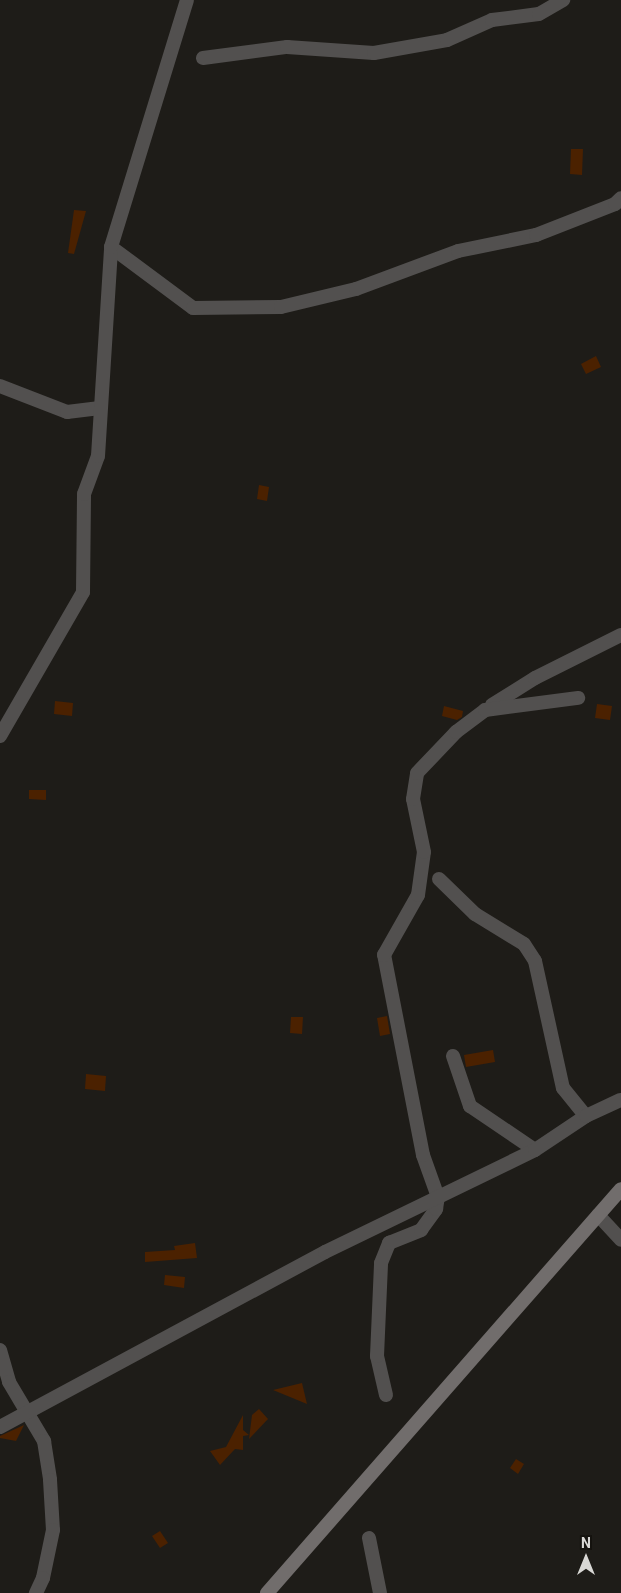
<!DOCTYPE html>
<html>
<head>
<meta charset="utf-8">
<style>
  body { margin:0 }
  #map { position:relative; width:621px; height:1593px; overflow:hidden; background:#1e1c18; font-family:Roboto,sans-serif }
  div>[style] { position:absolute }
  .building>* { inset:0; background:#4b2100 }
  .minor>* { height:14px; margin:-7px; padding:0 7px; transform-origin:7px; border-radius:7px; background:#52504f }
  .secondary>* { height:14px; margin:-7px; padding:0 7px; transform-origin:7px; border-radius:7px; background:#716d6c }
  span { translate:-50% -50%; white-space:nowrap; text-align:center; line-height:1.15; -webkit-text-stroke:4px #15130f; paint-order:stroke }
  .north { position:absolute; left:561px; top:1533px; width:50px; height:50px; -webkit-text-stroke:4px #15130f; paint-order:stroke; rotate:0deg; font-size:14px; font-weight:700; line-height:20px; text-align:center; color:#d9d8d5 }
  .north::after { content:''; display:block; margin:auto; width:18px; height:22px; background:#d9d8d5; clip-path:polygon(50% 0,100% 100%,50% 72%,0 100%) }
</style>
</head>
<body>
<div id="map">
  <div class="building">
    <i style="clip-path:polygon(571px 149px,583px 149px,582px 175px,570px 174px)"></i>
    <i style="clip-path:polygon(74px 210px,86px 211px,74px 254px,68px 253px)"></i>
    <i style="clip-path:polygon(596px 356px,601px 367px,586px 374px,581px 364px)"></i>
    <i style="clip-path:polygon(259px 485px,269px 487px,267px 501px,257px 499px)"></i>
    <i style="clip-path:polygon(55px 701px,73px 703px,72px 716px,54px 714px)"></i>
    <i style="clip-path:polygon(597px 704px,612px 706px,610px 720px,595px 718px)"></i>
    <i style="clip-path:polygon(444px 706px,463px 711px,462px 717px,457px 720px,442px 716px)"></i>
    <i style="clip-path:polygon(29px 790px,46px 790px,46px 800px,29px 799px)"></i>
    <i style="clip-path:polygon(387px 1016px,390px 1034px,380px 1036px,377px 1018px)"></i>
    <i style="clip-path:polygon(291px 1017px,303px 1017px,302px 1034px,290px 1033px)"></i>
    <i style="clip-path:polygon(493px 1050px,495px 1062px,466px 1067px,464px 1055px)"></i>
    <i style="clip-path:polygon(86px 1074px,106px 1076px,105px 1091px,85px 1089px)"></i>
    <i style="clip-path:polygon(195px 1243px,197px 1258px,145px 1262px,145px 1252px,175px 1250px,174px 1246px)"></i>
    <i style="clip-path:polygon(165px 1275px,185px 1277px,184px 1288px,164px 1285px)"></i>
    <i style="clip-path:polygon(302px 1383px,307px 1404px,273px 1390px)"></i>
    <i style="clip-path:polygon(259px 1409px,268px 1419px,249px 1439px,252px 1415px)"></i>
    <i style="clip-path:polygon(243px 1415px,243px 1430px,249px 1435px,243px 1436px,243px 1450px,235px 1449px,220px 1465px,210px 1451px,226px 1447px)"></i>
    <i style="clip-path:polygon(24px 1425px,16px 1441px,0 1438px,0 1436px)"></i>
    <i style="clip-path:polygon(516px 1459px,524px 1464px,518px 1474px,510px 1468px)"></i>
    <i style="clip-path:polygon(160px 1531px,168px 1543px,160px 1548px,152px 1536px)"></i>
  </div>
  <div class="minor">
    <i style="left:203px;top:58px;width:85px;rotate:-7.5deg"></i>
    <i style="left:287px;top:47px;width:87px;rotate:3.9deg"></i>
    <i style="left:374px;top:53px;width:74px;rotate:-10.1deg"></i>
    <i style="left:447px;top:40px;width:49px;rotate:-24deg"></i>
    <i style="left:492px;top:20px;width:47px;rotate:-7.3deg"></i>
    <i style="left:539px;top:14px;width:28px;rotate:-30deg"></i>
    <i style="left:111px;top:247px;width:102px;rotate:36.6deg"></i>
    <i style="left:193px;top:308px;width:88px;rotate:-0.7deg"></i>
    <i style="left:281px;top:307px;width:77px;rotate:-13.5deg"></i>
    <i style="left:356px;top:289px;width:109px;rotate:-20.4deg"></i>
    <i style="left:458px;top:251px;width:80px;rotate:-11.6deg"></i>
    <i style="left:536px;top:235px;width:85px;rotate:-21.4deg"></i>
    <i style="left:615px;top:204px;width:8px;rotate:-45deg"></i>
    <i style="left:0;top:386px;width:72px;rotate:21.2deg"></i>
    <i style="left:67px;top:412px;width:31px;rotate:-7deg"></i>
    <i style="left:492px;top:705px;width:51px;rotate:-32.1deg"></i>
    <i style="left:535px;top:678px;width:96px;rotate:-26.6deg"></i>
    <i style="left:0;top:736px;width:166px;rotate:-60deg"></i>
    <i style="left:83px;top:592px;width:98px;rotate:-89.4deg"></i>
    <i style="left:84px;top:494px;width:40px;rotate:-69.8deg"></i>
    <i style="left:98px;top:456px;width:209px;rotate:-86.4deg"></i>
    <i style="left:111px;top:247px;width:258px;rotate:-72.9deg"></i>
    <i style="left:439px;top:879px;width:50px;rotate:44.2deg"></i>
    <i style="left:475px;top:914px;width:57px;rotate:31.5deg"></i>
    <i style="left:524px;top:944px;width:20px;rotate:57deg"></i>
    <i style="left:535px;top:961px;width:130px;rotate:77.6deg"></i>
    <i style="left:563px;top:1088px;width:36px;rotate:51deg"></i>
    <i style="left:453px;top:1056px;width:53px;rotate:71.2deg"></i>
    <i style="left:470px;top:1106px;width:78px;rotate:34.1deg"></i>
    <i style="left:598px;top:1215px;width:34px;rotate:47deg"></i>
    <i style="left:0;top:1350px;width:33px;rotate:74deg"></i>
    <i style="left:9px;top:1382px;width:69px;rotate:59.3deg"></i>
    <i style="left:44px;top:1441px;width:39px;rotate:81deg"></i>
    <i style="left:50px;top:1480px;width:50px;rotate:86.6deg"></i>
    <i style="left:53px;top:1530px;width:49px;rotate:101.8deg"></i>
    <i style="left:43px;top:1578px;width:17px;rotate:115deg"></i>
    <i style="left:386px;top:1395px;width:40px;rotate:-103deg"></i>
    <i style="left:377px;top:1356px;width:93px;rotate:-87.5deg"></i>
    <i style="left:381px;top:1263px;width:22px;rotate:-68deg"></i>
    <i style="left:389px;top:1243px;width:35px;rotate:-22deg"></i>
    <i style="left:421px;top:1230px;width:26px;rotate:-54deg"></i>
    <i style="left:436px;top:1209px;width:12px;rotate:-81deg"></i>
    <i style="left:438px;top:1197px;width:45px;rotate:-109.7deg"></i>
    <i style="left:423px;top:1155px;width:204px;rotate:-101deg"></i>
    <i style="left:384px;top:955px;width:69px;rotate:-60.5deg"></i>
    <i style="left:418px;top:895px;width:43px;rotate:-82.1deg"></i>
    <i style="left:424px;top:852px;width:54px;rotate:-101.7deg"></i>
    <i style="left:413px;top:799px;width:26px;rotate:-81deg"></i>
    <i style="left:417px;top:773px;width:57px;rotate:-46.4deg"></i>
    <i style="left:456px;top:732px;width:36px;rotate:-37deg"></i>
    <i style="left:485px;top:710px;width:94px;rotate:-7.4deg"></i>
    <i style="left:0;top:1427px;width:369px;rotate:-28.3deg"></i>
    <i style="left:325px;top:1252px;width:233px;rotate:-25.9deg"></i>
    <i style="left:535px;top:1150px;width:61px;rotate:-33.7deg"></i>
    <i style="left:586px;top:1116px;width:38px;rotate:-25deg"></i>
    <i style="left:369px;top:1538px;width:56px;rotate:78.7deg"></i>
  </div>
  <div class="secondary">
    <i style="left:267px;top:1593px;width:537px;rotate:-48.77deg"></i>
  </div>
  <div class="north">N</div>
</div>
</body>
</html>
